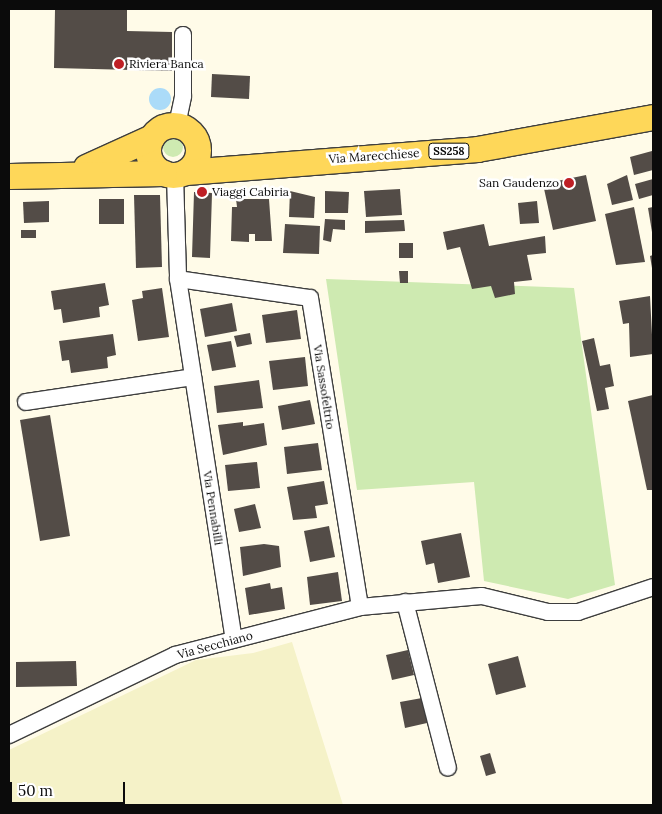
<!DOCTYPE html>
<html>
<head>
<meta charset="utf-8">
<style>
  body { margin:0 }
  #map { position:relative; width:662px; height:814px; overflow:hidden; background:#fffbe8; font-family:Lora,serif }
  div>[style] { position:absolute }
  .farmland>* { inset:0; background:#f5f2c8 }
  .green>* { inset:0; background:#ceeab1 }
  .round { border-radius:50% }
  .water>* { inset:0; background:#abdbf8 }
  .building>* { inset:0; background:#534c47 }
  .roads { filter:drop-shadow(1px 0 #3e3e3e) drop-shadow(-1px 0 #3e3e3e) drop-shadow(0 1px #3e3e3e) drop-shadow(0 -1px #3e3e3e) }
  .street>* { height:16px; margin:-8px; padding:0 8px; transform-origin:8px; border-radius:8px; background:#fff }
  .primary>* { height:25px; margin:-12.5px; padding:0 12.5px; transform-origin:12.5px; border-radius:12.5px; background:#fed759 }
  .primary>.ring { margin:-12.5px; padding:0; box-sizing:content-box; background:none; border:25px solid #fed759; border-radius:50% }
  .dots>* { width:14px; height:14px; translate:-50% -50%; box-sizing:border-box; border:2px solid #fff; border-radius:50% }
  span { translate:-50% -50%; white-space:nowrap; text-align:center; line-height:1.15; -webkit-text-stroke:5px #fff; paint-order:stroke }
  .shield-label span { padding:1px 4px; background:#fff; border:1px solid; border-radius:4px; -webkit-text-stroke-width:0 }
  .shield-label { font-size:11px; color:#0b0b0b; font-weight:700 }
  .poi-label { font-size:12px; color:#0b0b0b }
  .left { translate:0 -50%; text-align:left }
  .right { translate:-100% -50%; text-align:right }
  .street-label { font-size:12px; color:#0b0b0b }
  .frame { position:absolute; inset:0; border:10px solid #0b0b0b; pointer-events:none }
  .scale { position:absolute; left:10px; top:782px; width:115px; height:22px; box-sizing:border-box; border:2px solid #0b0b0b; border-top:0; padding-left:6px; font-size:15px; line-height:18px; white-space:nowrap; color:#0b0b0b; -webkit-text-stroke:4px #fff; paint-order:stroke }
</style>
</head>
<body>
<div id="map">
  <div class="farmland">
    <i style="clip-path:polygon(292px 642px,343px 805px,9px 805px,9px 750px,196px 660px,253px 653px)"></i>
  </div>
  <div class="green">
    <i class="round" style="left:163px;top:137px;width:20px;height:20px"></i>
    <i style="clip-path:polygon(326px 279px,574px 288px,615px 585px,568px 599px,484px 581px,474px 482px,357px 490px)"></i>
  </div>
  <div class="water">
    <i class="round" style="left:149px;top:88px;width:22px;height:22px"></i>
  </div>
  <div class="building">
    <i style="clip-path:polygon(55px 9px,127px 9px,127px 31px,172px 32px,172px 71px,54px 68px)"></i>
    <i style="clip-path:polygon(212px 74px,250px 76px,249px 99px,211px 97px)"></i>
    <i style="clip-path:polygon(652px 151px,653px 170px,634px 175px,630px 157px)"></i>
    <i style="clip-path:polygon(586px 175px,596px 221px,553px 230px,543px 184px)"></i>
    <i style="clip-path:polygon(627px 175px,633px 200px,612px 205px,607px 184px)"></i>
    <i style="clip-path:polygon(653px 179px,653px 195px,639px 199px,635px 184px)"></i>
    <i style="clip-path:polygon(400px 189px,402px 215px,366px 217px,364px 191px)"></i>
    <i style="clip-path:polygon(290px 191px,315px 197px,314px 218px,289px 217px)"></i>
    <i style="clip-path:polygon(325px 191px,349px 192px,348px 213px,325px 213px)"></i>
    <i style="clip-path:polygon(194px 192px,212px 193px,210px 258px,192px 257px)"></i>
    <i style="clip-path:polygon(134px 195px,160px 195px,162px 267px,136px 268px)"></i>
    <i style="clip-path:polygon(99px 199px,124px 199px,124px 224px,99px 224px)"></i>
    <i style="clip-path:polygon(236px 199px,269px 199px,272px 241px,255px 241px,255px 234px,249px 234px,249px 242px,231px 241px,232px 207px,237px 207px)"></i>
    <i style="clip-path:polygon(49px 201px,49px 222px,24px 223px,23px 202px)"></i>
    <i style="clip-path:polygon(537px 201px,539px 223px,520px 224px,518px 203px)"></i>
    <i style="clip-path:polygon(634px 207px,645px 262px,616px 265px,605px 214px)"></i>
    <i style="clip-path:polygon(653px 207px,653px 232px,652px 232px,648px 208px)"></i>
    <i style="clip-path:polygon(325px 219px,345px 220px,345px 230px,333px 229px,331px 242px,323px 240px)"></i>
    <i style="clip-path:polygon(404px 220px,405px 231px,365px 233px,365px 221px)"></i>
    <i style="clip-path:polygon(285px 224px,320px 226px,319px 254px,283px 253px)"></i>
    <i style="clip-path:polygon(484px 224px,489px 246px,545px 236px,546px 253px,527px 255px,532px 280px,514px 282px,515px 294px,495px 298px,491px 286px,472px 289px,460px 247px,447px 250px,443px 232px)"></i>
    <i style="clip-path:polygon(21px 230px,36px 230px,36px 238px,21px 238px)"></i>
    <i style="clip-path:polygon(399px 243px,413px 243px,413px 258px,399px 258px)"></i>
    <i style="clip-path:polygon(653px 255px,653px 268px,652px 268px,650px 256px)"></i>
    <i style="clip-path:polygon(399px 271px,408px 271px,408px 283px,400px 283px)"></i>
    <i style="clip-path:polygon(105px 283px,109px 305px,99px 307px,100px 317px,63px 323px,61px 309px,54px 310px,51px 291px)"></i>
    <i style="clip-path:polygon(162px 288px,169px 337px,138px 341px,132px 300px,143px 298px,142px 291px)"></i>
    <i style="clip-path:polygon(650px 296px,653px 354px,630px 357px,629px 323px,623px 324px,619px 301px)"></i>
    <i style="clip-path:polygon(232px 303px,237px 331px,205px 337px,200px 309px)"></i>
    <i style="clip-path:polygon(297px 310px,301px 339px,266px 343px,262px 315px)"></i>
    <i style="clip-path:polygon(250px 333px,252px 344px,237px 347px,234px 336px)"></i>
    <i style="clip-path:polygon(113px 334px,116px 355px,107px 357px,108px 368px,71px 373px,69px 360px,62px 361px,59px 341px)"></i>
    <i style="clip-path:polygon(594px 338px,600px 366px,610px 364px,614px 386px,605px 388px,609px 409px,597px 411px,582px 341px)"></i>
    <i style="clip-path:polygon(231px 341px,236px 367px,212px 371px,207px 345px)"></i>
    <i style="clip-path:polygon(305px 357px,308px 386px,273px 390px,269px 361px)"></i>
    <i style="clip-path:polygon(259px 380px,263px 408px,217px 413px,214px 386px)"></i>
    <i style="clip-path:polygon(653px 395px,653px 490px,647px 490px,628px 401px)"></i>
    <i style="clip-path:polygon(310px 400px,315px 424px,282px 430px,278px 406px)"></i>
    <i style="clip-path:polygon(50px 415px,70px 536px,40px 541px,20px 420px)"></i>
    <i style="clip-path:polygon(243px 422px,243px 426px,264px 423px,267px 445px,223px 455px,218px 425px)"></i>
    <i style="clip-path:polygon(318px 443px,322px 470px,287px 474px,284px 447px)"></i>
    <i style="clip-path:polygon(257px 462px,260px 488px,228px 491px,225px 465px)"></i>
    <i style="clip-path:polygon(324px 481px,328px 504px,315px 506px,317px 518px,293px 520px,287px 487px)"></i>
    <i style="clip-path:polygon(255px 504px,261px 528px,239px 532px,234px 509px)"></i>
    <i style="clip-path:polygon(329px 526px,335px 557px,310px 562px,304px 531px)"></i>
    <i style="clip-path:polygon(461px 533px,470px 577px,438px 583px,434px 563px,426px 565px,421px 541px)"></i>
    <i style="clip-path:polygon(264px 544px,279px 546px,281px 567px,243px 576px,240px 547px)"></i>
    <i style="clip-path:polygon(338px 572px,342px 601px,310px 605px,307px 577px)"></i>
    <i style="clip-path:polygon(270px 583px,271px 589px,282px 587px,285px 609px,249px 615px,245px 588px)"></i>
    <i style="clip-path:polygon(408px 650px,414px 675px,392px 680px,386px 655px)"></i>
    <i style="clip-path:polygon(518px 656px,526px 687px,496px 695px,488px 664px)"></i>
    <i style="clip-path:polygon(76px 661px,77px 686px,16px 687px,16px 662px)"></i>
    <i style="clip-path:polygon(422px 698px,427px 723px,405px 728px,400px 702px)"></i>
    <i style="clip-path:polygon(490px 753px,496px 773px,486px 776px,480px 756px)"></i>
  </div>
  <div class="roads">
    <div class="street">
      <i style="left:177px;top:125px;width:30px;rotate:-78deg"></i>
      <i style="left:183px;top:96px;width:61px;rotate:-90deg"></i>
      <i style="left:175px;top:175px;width:104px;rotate:88.3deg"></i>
      <i style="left:178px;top:279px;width:364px;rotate:81.2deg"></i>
      <i style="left:178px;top:279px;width:133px;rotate:8.2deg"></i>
      <i style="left:310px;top:298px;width:313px;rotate:80.8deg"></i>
      <i style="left:26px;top:402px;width:169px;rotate:-8.5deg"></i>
      <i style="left:405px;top:602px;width:171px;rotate:75.5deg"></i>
      <i style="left:9px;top:735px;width:184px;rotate:-25.7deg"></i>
      <i style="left:175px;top:655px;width:191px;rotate:-14.5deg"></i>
      <i style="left:360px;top:607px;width:122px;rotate:-5.2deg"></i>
      <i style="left:482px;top:596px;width:68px;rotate:13.6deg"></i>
      <i style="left:548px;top:612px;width:30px"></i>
      <i style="left:578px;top:612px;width:79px;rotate:-18.4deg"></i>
    </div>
    <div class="primary">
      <i class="ring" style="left:148px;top:125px;width:25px;height:25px"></i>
      <i style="left:86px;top:167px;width:72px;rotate:-24.4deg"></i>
      <i style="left:186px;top:172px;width:292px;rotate:-4.5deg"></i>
      <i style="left:477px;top:149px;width:179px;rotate:-10.3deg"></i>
      <i style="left:9px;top:176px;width:155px;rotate:-1.1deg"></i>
    </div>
  </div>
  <div class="dots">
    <i style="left:119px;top:64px;background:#be1f25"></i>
    <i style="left:569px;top:183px;background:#be1f25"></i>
    <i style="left:202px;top:192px;background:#be1f25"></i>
  </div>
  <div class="shield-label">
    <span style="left:449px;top:151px">SS258</span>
  </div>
  <div class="poi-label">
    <span class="left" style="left:129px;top:64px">Riviera Banca</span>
    <span class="right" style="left:559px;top:183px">San Gaudenzo</span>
    <span class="left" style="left:212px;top:192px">Viaggi Cabiria</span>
  </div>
  <div class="street-label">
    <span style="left:374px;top:156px;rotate:-4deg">Via Marecchiese</span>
    <span style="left:324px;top:387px;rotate:81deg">Via Sassofeltrio</span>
    <span style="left:213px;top:508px;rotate:81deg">Via Pennabilli</span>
    <span style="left:215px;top:645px;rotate:-15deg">Via Secchiano</span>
  </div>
  <div class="frame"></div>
  <div class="scale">50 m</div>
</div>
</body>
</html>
